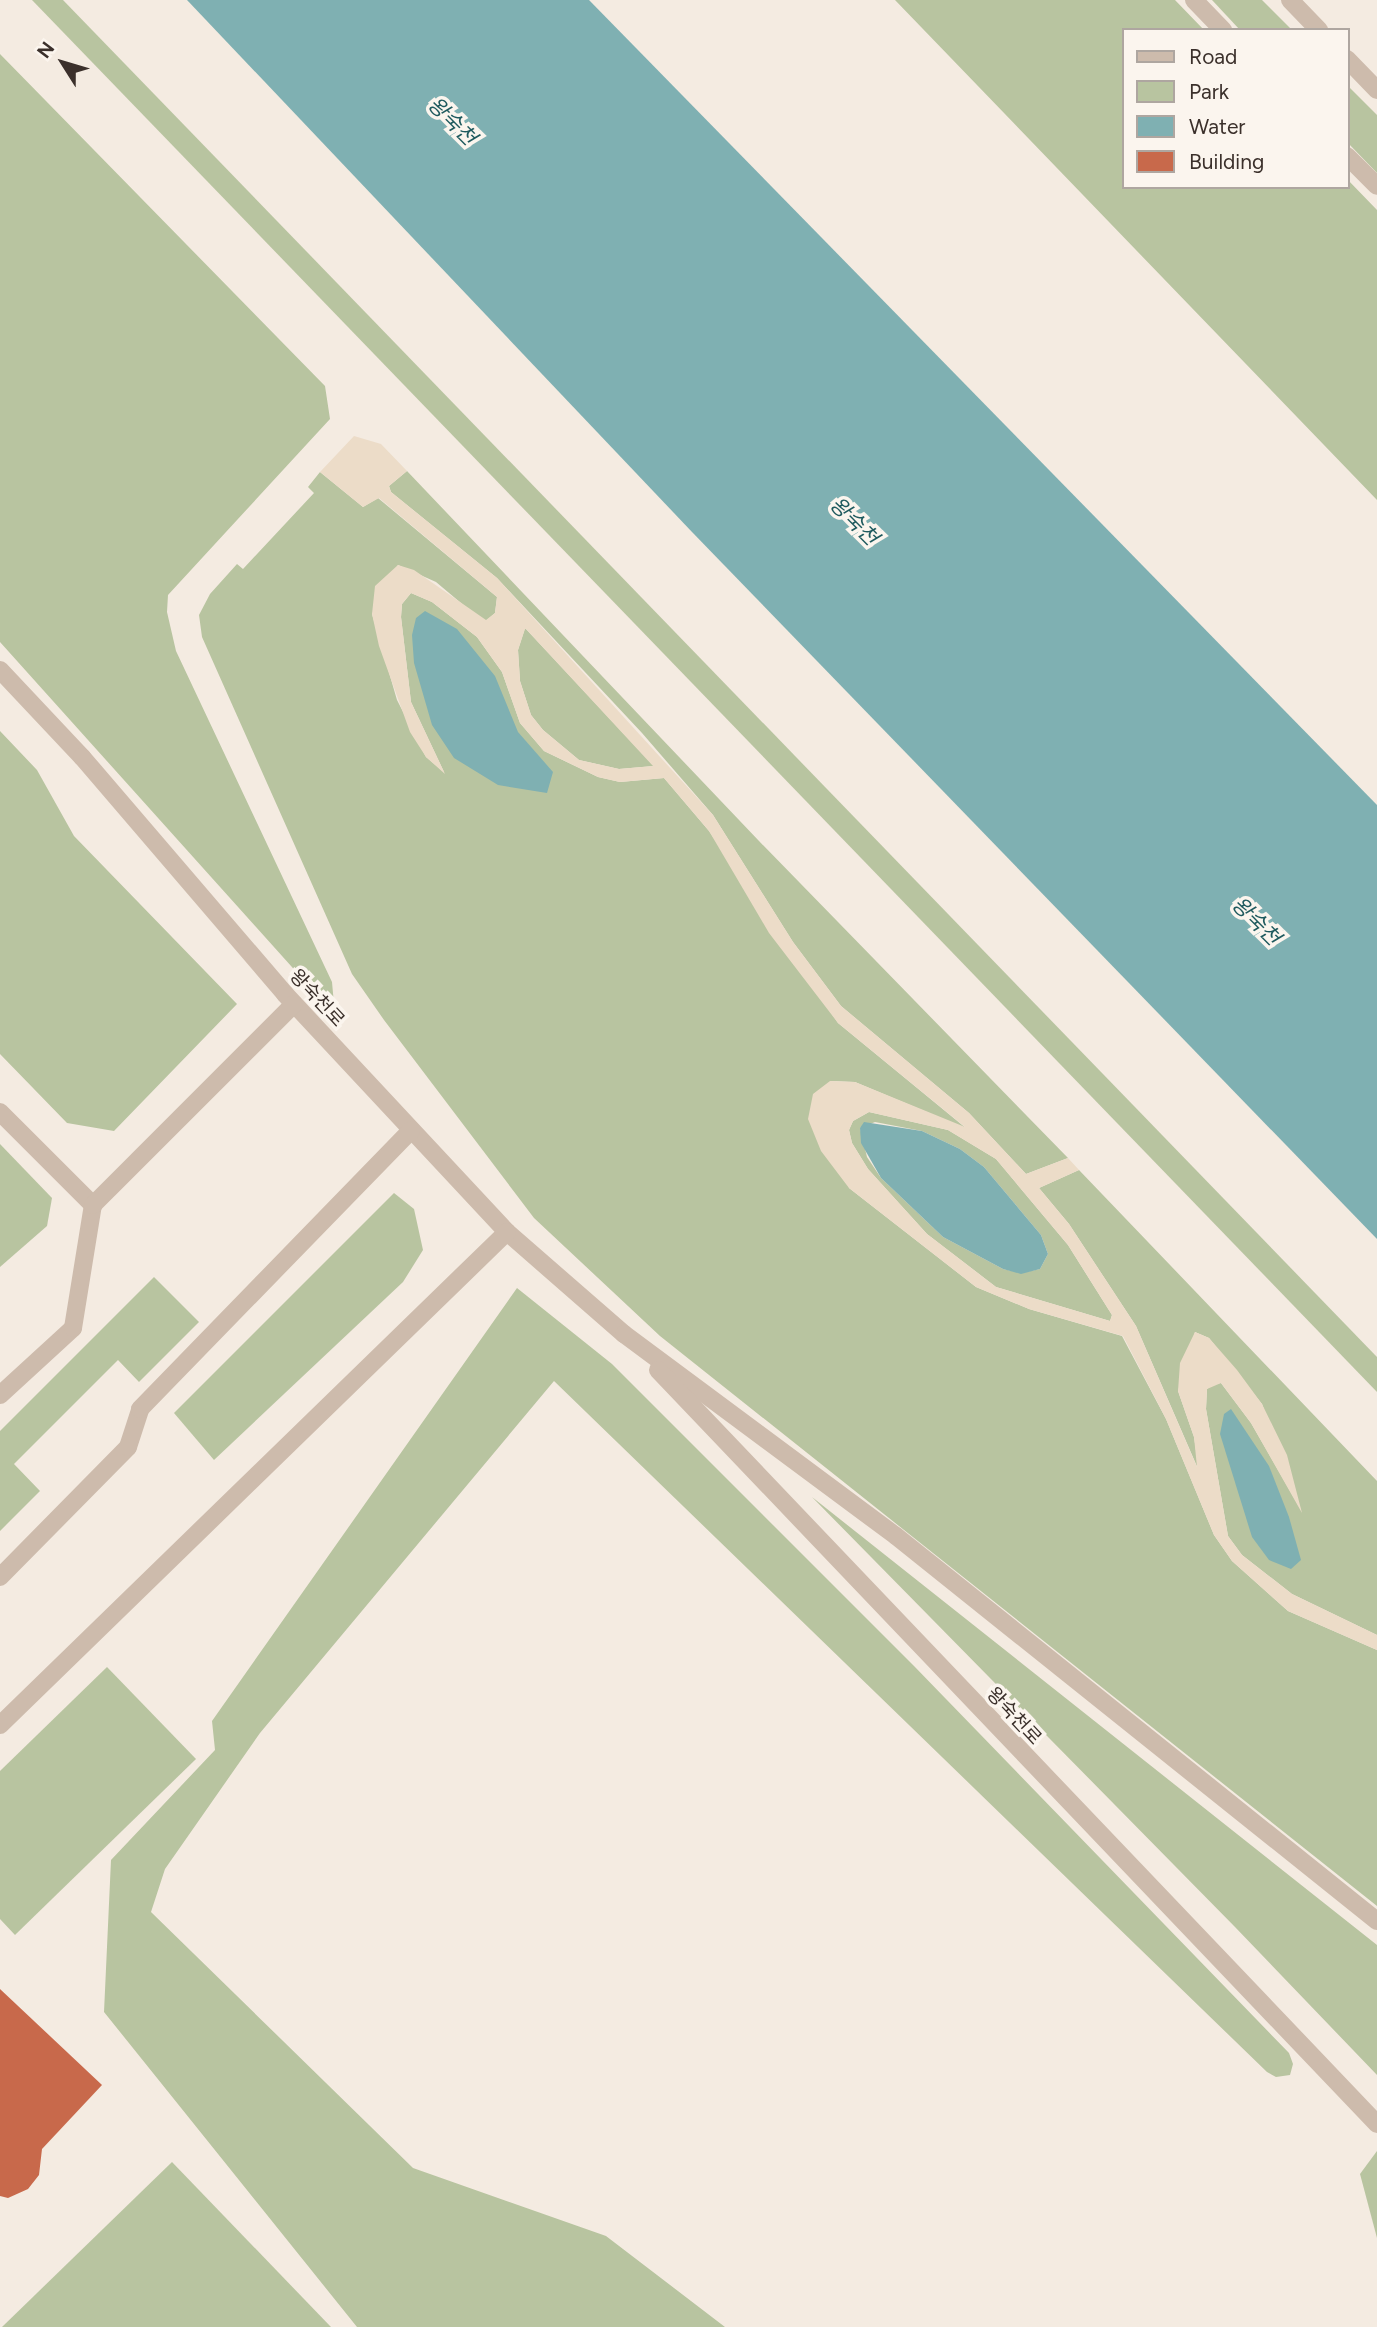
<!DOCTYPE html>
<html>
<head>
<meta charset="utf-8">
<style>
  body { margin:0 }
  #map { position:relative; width:1377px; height:2327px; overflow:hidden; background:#f4ebe1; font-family:Figtree,"Noto Sans KR",sans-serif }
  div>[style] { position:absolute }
  .green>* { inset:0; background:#b8c4a0 }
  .plaza>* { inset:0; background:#ecdcc8 }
  .water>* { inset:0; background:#7fb0b2 }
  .building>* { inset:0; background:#c8694b }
  .minor>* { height:18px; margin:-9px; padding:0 9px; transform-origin:9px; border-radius:9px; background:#cdbbac }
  span { translate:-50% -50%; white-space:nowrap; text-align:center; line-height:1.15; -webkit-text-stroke:7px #fbf5ee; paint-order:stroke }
  .street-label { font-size:19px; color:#3b302b }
  .water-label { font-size:21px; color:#1f5a5e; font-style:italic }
  .legend { position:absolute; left:1122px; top:28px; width:228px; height:161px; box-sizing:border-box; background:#fbf5ee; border:2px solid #aea6a0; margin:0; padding:9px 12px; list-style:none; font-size:21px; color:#3b302b }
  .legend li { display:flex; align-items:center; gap:14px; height:35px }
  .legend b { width:35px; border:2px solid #aea6a0 }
  .north { position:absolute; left:28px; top:28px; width:70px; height:70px; -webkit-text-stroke:5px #fbf5ee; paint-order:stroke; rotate:307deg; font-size:19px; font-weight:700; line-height:28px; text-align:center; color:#3b302b }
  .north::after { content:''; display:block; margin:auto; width:24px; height:32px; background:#3b302b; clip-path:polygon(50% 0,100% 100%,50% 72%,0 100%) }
</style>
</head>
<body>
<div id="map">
  <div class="green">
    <i style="clip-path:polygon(32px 0,63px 0,1377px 1357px,1377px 1392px)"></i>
    <i style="clip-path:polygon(895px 0,1175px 0,1204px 30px,1123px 30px,1123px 187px,1347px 187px,1347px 179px,1377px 210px,1377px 500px)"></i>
    <i style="clip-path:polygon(1212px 0,1262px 0,1292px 30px,1240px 30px)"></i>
    <i style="clip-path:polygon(0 54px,325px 386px,330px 419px,168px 595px,167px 612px,176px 651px,332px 982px,335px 1015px,0 642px)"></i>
    <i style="clip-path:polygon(1347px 85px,1377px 115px,1377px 173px,1347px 142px)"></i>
    <i style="clip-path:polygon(407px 471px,759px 841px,1068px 1158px,1026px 1174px,969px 1113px,841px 1006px,793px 942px,713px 815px,642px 733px,497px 578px,391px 492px,389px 486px)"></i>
    <i style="clip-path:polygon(320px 472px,363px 507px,378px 498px,497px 597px,495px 613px,486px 621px,480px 619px,436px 582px,398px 565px,372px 614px,397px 700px,426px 757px,444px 772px,411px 702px,401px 617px,402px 604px,411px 593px,432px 602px,477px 637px,502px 672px,520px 723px,544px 751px,598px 777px,620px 782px,664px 778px,709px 831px,838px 1023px,967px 1129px,855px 1082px,830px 1081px,849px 1188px,976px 1287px,1029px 1309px,1122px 1336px,1166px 1419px,1214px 1535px,1232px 1561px,1288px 1611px,1377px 1650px,1377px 1906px,660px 1336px,534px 1218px,384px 1020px,352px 974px,202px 637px,199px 615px,210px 594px,237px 564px,243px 569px,314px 493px,308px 487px)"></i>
    <i style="clip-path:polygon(525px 628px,654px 766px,619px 769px,579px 760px,543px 730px,531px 715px,520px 681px,518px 650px)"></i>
    <i style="clip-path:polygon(0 731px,37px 770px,74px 836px,237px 1004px,114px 1131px,67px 1123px,0 1054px)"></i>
    <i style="clip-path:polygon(evenodd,869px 1112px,948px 1130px,996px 1159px,1068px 1245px,1112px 1315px,1110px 1321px,996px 1287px,927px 1234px,868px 1169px,852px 1143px,849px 1130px,853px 1121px,869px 1112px,875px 1122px,922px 1131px,960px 1149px,984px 1167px,1041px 1235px,1048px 1254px,1040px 1269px,1021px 1273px,1003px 1269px,943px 1237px,881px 1178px,867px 1157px,860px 1128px,875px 1122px)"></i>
    <i style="clip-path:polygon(0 1144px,52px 1198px,47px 1226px,0 1267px)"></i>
    <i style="clip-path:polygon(1079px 1170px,1377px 1481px,1377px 1635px,1292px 1594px,1242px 1555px,1228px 1536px,1206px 1409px,1207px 1389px,1213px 1384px,1221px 1383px,1251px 1423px,1301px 1510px,1262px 1404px,1209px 1338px,1195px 1332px,1178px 1391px,1194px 1437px,1199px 1471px,1136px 1326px,1069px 1224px,1039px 1188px)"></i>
    <i style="clip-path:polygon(394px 1193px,414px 1209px,423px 1250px,403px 1282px,214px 1460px,174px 1413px)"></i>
    <i style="clip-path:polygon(154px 1277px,199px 1322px,139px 1382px,118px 1360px,14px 1464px,40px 1491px,0 1531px,0 1431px)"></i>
    <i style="clip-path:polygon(517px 1288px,612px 1364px,914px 1666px,1289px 2053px,1293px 2064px,1290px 2075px,1276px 2077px,1267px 2072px,554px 1381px,260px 1733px,165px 1869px,151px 1912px,413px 2168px,606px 2236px,725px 2327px,357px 2327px,104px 2012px,111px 1860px,215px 1750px,212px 1721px)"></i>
    <i style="clip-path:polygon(812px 1497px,1377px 1945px,1377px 2075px,1235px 1927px)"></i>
    <i style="clip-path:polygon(107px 1667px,196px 1759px,15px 1935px,0 1919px,0 1771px)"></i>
    <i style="clip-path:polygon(1377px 2151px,1377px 2238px,1360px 2174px)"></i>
    <i style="clip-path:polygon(172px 2162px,331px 2327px,2px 2327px)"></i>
  </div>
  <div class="plaza">
    <i style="clip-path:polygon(evenodd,354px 436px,381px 444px,407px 471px,389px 486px,391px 492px,497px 578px,713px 815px,793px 942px,841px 1006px,969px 1113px,1026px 1174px,1068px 1158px,1079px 1170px,1039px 1188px,1069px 1224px,1136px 1326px,1197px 1467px,1194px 1437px,1178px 1391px,1180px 1363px,1195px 1332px,1209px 1338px,1237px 1370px,1262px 1404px,1287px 1455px,1302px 1513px,1251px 1423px,1221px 1383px,1207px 1389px,1206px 1409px,1228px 1536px,1242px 1555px,1292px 1594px,1377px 1635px,1377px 1650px,1288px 1611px,1232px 1561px,1214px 1535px,1166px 1419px,1123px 1336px,1029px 1309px,976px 1287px,849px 1188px,821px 1151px,808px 1119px,813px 1094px,830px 1081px,855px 1082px,965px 1127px,838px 1023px,769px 933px,709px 831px,664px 778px,620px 782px,598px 777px,544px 751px,520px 723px,502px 672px,477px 637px,432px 602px,411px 593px,402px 604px,401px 617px,411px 702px,445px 774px,426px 757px,410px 732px,379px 646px,372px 614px,375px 586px,398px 565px,414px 570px,486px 620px,495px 613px,497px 597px,379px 498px,363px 507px,320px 472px,354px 436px,525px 629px,526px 629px,653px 766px,619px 769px,579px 760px,543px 730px,531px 715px,520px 681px,518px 650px,525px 629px,354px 436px,869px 1112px,948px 1130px,996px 1159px,1068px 1245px,1112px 1315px,1110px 1321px,996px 1287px,927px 1234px,868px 1169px,852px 1143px,849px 1130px,853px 1121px,869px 1112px)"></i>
  </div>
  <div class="water">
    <i style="clip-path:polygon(187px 0,589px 0,1377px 805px,1377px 1239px,692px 532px)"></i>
    <i style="clip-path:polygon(425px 611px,457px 629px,495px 676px,518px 732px,553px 772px,547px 793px,498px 785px,454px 758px,432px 725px,414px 663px,412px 635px,416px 618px)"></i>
    <i style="clip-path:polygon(864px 1122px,922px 1131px,960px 1149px,984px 1167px,1041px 1235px,1048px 1254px,1040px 1269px,1021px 1274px,1003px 1269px,943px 1237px,881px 1178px,861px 1143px,860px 1128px)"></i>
    <i style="clip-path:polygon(1231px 1409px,1269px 1466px,1289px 1517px,1301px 1560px,1291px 1569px,1269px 1560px,1252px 1537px,1220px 1434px,1224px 1414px)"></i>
  </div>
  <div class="building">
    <i style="clip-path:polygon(0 1989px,102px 2085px,42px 2149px,39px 2175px,28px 2189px,8px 2198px,0 2196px)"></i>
  </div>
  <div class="minor">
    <i style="left:1194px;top:0;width:42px;rotate:46deg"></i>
    <i style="left:1290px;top:0;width:42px;rotate:46deg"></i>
    <i style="left:1347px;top:59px;width:43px;rotate:45.9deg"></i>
    <i style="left:1347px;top:156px;width:42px;rotate:45deg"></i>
    <i style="left:0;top:670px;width:120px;rotate:46.7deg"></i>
    <i style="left:82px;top:757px;width:312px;rotate:49.4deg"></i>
    <i style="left:285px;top:994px;width:325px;rotate:47deg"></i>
    <i style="left:507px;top:1232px;width:155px;rotate:41.1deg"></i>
    <i style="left:624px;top:1334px;width:339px;rotate:36.6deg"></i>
    <i style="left:896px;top:1536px;width:616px;rotate:38.67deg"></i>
    <i style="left:0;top:1112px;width:132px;rotate:45deg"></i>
    <i style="left:658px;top:1370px;width:1042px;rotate:46.36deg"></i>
    <i style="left:0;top:1395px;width:99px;rotate:-42.5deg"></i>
    <i style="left:73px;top:1328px;width:125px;rotate:-80.8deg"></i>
    <i style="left:93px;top:1205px;width:284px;rotate:-45deg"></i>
    <i style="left:0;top:1577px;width:182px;rotate:-45.4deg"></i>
    <i style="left:128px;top:1447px;width:40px;rotate:-72deg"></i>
    <i style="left:140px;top:1409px;width:389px;rotate:-45.8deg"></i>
    <i style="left:0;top:1725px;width:707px;rotate:-44.2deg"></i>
  </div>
  <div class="street-label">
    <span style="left:317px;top:998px;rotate:47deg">왕숙천로</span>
    <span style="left:1014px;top:1716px;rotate:47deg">왕숙천로</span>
  </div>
  <div class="water-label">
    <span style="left:452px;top:121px;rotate:45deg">왕숙천</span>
    <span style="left:854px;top:521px;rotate:45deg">왕숙천</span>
    <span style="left:1256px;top:921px;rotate:45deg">왕숙천</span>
  </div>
  <ul class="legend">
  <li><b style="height:9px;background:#cdbbac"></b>Road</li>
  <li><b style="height:19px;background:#b8c4a0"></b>Park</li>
  <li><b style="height:19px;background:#7fb0b2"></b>Water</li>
  <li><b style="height:19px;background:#c8694b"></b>Building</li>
  </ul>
  <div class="north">N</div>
</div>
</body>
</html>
